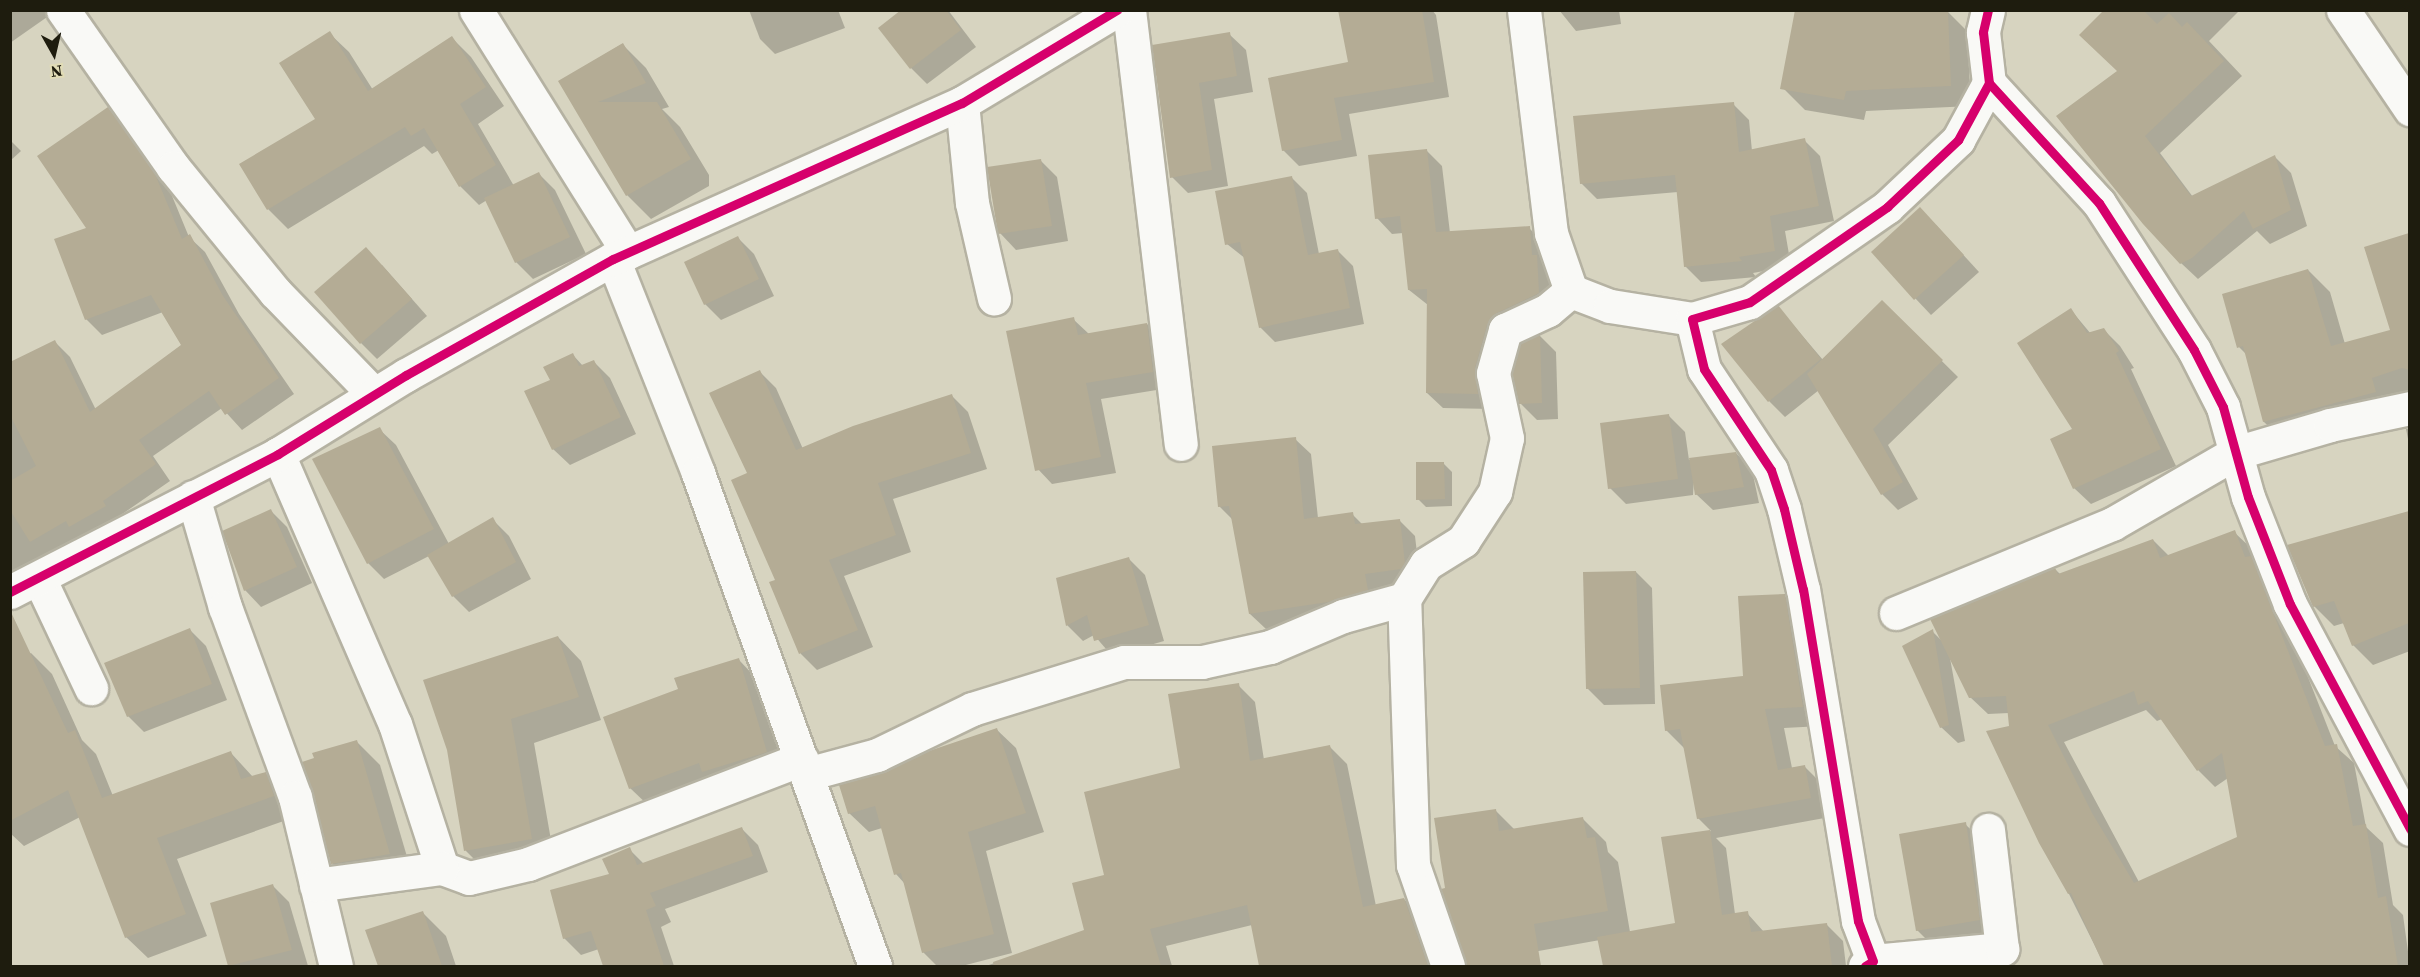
<!DOCTYPE html>
<html>
<head>
<meta charset="utf-8">
<style>
  body { margin:0 }
  #map { position:relative; width:2420px; height:977px; overflow:hidden; background:#d7d4c0; font-family:"Source Serif 4",serif }
  div>[style] { position:absolute }
  .shadow>* { inset:0; background:#0003 }
  .building>* { inset:0; background:#b4ac95 }
  .roads { filter:drop-shadow(2px 0 #b5b2a2) drop-shadow(-2px 0 #b5b2a2) drop-shadow(0 2px #b5b2a2) drop-shadow(0 -2px #b5b2a2) }
  .street>* { height:33px; margin:-16.5px; padding:0 16.5px; transform-origin:16.5px; border-radius:16.5px; background:#f9f9f6 }
  .cycleway>* { height:9px; margin:-4.5px; padding:0 4.5px; transform-origin:4.5px; border-radius:4.5px; background:#d6006c }
  span { translate:-50% -50%; white-space:nowrap; text-align:center; line-height:1.15; -webkit-text-stroke:4.5px #e1dcb6; paint-order:stroke }
  .frame { position:absolute; inset:0; border:12px solid #1e1c0e; pointer-events:none }
  .north { position:absolute; left:24px; top:24px; width:60px; height:60px; -webkit-text-stroke:4px #e1dcb6; paint-order:stroke; rotate:172deg; font-size:16px; font-weight:700; line-height:24px; text-align:center; color:#1e1c0e }
  .north::after { content:''; display:block; margin:auto; width:21px; height:27px; background:#1e1c0e; clip-path:polygon(50% 0,100% 100%,50% 72%,0 100%) }
</style>
</head>
<body>
<div id="map">
  <div class="shadow">
    <i style="clip-path:polygon(10px 10px,46px 10px,50px 15px,10px 43px)"></i>
    <i style="clip-path:polygon(749px 10px,838px 10px,845px 28px,775px 54px,760px 39px)"></i>
    <i style="clip-path:polygon(904px 10px,948px 10px,976px 47px,927px 84px,911px 68px)"></i>
    <i style="clip-path:polygon(1353px 10px,1432px 10px,1436px 15px,1449px 97px,1349px 114px,1357px 156px,1299px 166px,1283px 150px,1350px 64px)"></i>
    <i style="clip-path:polygon(1559px 10px,1619px 10px,1621px 24px,1576px 31px)"></i>
    <i style="clip-path:polygon(2130px 10px,2240px 10px,2209px 41px,2242px 76px,2160px 153px,2193px 197px,2275px 157px,2291px 173px,2307px 226px,2270px 244px,2257px 231px,2198px 279px,2181px 263px,2119px 71px)"></i>
    <i style="clip-path:polygon(1947px 11px,1967px 31px,1971px 106px,1866px 111px,1864px 120px,1805px 110px,1784px 89px)"></i>
    <i style="clip-path:polygon(329px 33px,349px 52px,373px 90px,452px 38px,471px 57px,504px 106px,478px 124px,514px 186px,539px 174px,555px 190px,586px 254px,533px 279px,516px 262px,487px 200px,479px 205px,460px 186px,439px 150px,432px 154px,424px 146px,288px 229px,268px 209px,241px 165px,317px 120px)"></i>
    <i style="clip-path:polygon(1229px 34px,1246px 50px,1253px 92px,1214px 99px,1228px 186px,1188px 193px,1172px 177px,1154px 46px)"></i>
    <i style="clip-path:polygon(622px 44px,646px 68px,669px 107px,662px 109px,680px 127px,709px 175px,709px 186px,651px 219px,627px 195px,560px 81px)"></i>
    <i style="clip-path:polygon(1733px 104px,1749px 120px,1752px 151px,1804px 140px,1820px 156px,1834px 221px,1785px 231px,1791px 266px,1753px 273px,1756px 277px,1701px 282px,1685px 266px,1678px 192px,1597px 199px,1581px 183px)"></i>
    <i style="clip-path:polygon(108px 109px,124px 125px,170px 191px,189px 237px,205px 252px,239px 314px,294px 394px,242px 430px,222px 408px,153px 456px,170px 481px,118px 517px,121px 522px,10px 581px,10px 413px,54px 341px,70px 357px,96px 410px,183px 344px,163px 312px,102px 335px,86px 319px,89px 229px)"></i>
    <i style="clip-path:polygon(10px 140px,21px 151px,10px 161px)"></i>
    <i style="clip-path:polygon(1427px 151px,1442px 166px,1450px 233px,1529px 228px,1544px 243px,1552px 272px,1553px 309px,1512px 328px,1493px 409px,1443px 408px,1427px 393px,1428px 305px,1409px 290px,1403px 233px,1392px 234px,1377px 218px)"></i>
    <i style="clip-path:polygon(1040px 160px,1057px 177px,1068px 241px,1016px 250px,1000px 233px)"></i>
    <i style="clip-path:polygon(1291px 177px,1307px 193px,1319px 254px,1337px 250px,1353px 266px,1364px 324px,1275px 342px,1260px 327px,1246px 259px,1227px 244px)"></i>
    <i style="clip-path:polygon(1936px 225px,1979px 272px,1931px 315px,1915px 298px)"></i>
    <i style="clip-path:polygon(2410px 234px,2410px 394px,2286px 443px,2264px 422px,2246px 354px,2239px 347px,2308px 270px,2330px 292px,2345px 344px,2392px 331px,2365px 248px)"></i>
    <i style="clip-path:polygon(738px 238px,754px 254px,774px 296px,721px 320px,705px 304px)"></i>
    <i style="clip-path:polygon(382px 265px,427px 316px,377px 359px,361px 343px)"></i>
    <i style="clip-path:polygon(1882px 302px,1958px 377px,1888px 445px,1918px 499px,1898px 510px,1882px 494px,1819px 390px,1785px 417px,1769px 401px,1778px 307px,1823px 360px)"></i>
    <i style="clip-path:polygon(2071px 310px,2091px 334px,2104px 330px,2120px 346px,2134px 368px,2131px 369px,2176px 466px,2091px 504px,2074px 488px)"></i>
    <i style="clip-path:polygon(1073px 319px,1089px 334px,1147px 324px,1163px 340px,1169px 388px,1101px 399px,1116px 473px,1052px 484px,1036px 467px)"></i>
    <i style="clip-path:polygon(1540px 336px,1556px 352px,1558px 419px,1537px 420px,1520px 403px)"></i>
    <i style="clip-path:polygon(573px 355px,583px 366px,593px 361px,610px 378px,636px 434px,570px 465px,553px 449px,552px 380px)"></i>
    <i style="clip-path:polygon(760px 372px,776px 388px,803px 449px,952px 396px,968px 412px,987px 469px,893px 499px,911px 552px,844px 576px,873px 647px,817px 670px,801px 654px,771px 583px,777px 580px,749px 474px)"></i>
    <i style="clip-path:polygon(1669px 416px,1685px 432px,1689px 460px,1736px 453px,1752px 470px,1759px 503px,1713px 510px,1696px 494px,1694px 477px,1693px 495px,1626px 504px,1610px 488px)"></i>
    <i style="clip-path:polygon(379px 429px,396px 445px,449px 544px,492px 519px,509px 536px,531px 579px,469px 612px,453px 596px,429px 556px,384px 579px,368px 563px)"></i>
    <i style="clip-path:polygon(2406px 429px,2410px 429px,2410px 449px)"></i>
    <i style="clip-path:polygon(1295px 439px,1311px 454px,1318px 518px,1352px 514px,1363px 525px,1399px 520px,1415px 536px,1420px 579px,1344px 617px,1266px 629px,1250px 614px,1234px 521px,1219px 506px)"></i>
    <i style="clip-path:polygon(1444px 464px,1452px 472px,1452px 506px,1426px 507px,1418px 499px)"></i>
    <i style="clip-path:polygon(271px 511px,287px 527px,312px 583px,261px 607px,245px 590px)"></i>
    <i style="clip-path:polygon(2405px 514px,2410px 518px,2410px 651px,2373px 665px,2353px 645px,2344px 623px,2334px 626px,2314px 606px)"></i>
    <i style="clip-path:polygon(evenodd,2234px 532px,2252px 549px,2268px 575px,2335px 746px,2354px 763px,2366px 827px,2383px 843px,2393px 905px,2403px 915px,2410px 966px,2105px 966px,2069px 894px,2009px 713px,1988px 714px,1970px 697px,1950px 658px,1965px 741px,1958px 743px,1941px 727px,1932px 631px,1941px 640px,2055px 569px,2061px 575px,2153px 540px,2169px 556px,2234px 532px,2146px 710px,2157px 721px,2162px 719px,2198px 770px,2215px 787px,2228px 778px,2239px 838px,2139px 882px,2064px 742px,2146px 710px)"></i>
    <i style="clip-path:polygon(1129px 559px,1145px 575px,1164px 641px,1112px 656px,1094px 635px,1083px 641px,1067px 625px)"></i>
    <i style="clip-path:polygon(1636px 572px,1652px 588px,1655px 704px,1604px 705px,1588px 689px)"></i>
    <i style="clip-path:polygon(1784px 595px,1804px 615px,1822px 726px,1784px 728px,1792px 768px,1804px 766px,1824px 786px,1830px 817px,1716px 838px,1726px 848px,1735px 914px,1747px 913px,1764px 932px,1827px 925px,1843px 941px,1846px 966px,1604px 966px,1600px 940px,1533px 952px,1447px 889px,1495px 810px,1515px 830px,1583px 819px,1606px 842px,1608px 852px,1618px 862px,1630px 932px,1676px 924px,1663px 839px,1711px 831px,1698px 818px,1685px 749px,1666px 730px,1744px 678px)"></i>
    <i style="clip-path:polygon(190px 630px,206px 646px,227px 700px,144px 732px,128px 716px)"></i>
    <i style="clip-path:polygon(558px 637px,581px 661px,601px 720px,534px 743px,555px 863px,489px 874px,466px 851px,448px 749px)"></i>
    <i style="clip-path:polygon(31px 653px,52px 674px,82px 740px,96px 754px,113px 796px,231px 753px,253px 777px,265px 773px,287px 795px,295px 817px,177px 859px,207px 936px,148px 958px,126px 937px,80px 817px,24px 846px,10px 833px,10px 662px)"></i>
    <i style="clip-path:polygon(739px 660px,759px 681px,786px 773px,651px 808px,630px 788px,679px 690px)"></i>
    <i style="clip-path:polygon(1238px 685px,1255px 702px,1264px 760px,1329px 746px,1347px 764px,1376px 906px,1404px 899px,1421px 917px,1436px 966px,1261px 966px,1252px 925px,1166px 946px,1172px 966px,986px 966px,1086px 931px,1106px 876px)"></i>
    <i style="clip-path:polygon(996px 729px,1016px 748px,1044px 832px,986px 851px,1012px 953px,962px 966px,937px 966px,923px 952px,905px 884px,896px 874px,882px 828px,869px 832px,849px 813px)"></i>
    <i style="clip-path:polygon(356px 741px,380px 765px,413px 877px,356px 887px,332px 863px)"></i>
    <i style="clip-path:polygon(1965px 824px,1989px 847px,2002px 943px,1941px 954px,1917px 930px)"></i>
    <i style="clip-path:polygon(742px 829px,758px 845px,768px 872px,665px 909px,671px 922px,661px 927px,674px 966px,604px 966px,599px 949px,581px 955px,564px 938px,629px 849px,644px 864px)"></i>
    <i style="clip-path:polygon(273px 886px,289px 902px,308px 966px,230px 966px,212px 904px)"></i>
    <i style="clip-path:polygon(422px 912px,446px 936px,456px 966px,379px 966px,367px 931px)"></i>
  </div>
  <div class="building">
    <i style="clip-path:polygon(901px 10px,946px 10px,961px 30px,910px 69px,878px 28px)"></i>
    <i style="clip-path:polygon(1338px 10px,1422px 10px,1434px 82px,1334px 98px,1342px 140px,1282px 151px,1268px 78px,1348px 62px)"></i>
    <i style="clip-path:polygon(1795px 10px,1948px 10px,1951px 86px,1846px 91px,1844px 100px,1780px 89px)"></i>
    <i style="clip-path:polygon(2104px 10px,2143px 10px,2157px 24px,2169px 13px,2182px 27px,2187px 22px,2224px 61px,2145px 136px,2191px 196px,2275px 155px,2291px 210px,2253px 229px,2244px 211px,2192px 258px,2180px 264px,2143px 224px,2056px 116px,2117px 71px,2079px 35px)"></i>
    <i style="clip-path:polygon(330px 31px,368px 91px,452px 36px,486px 87px,460px 104px,496px 165px,459px 187px,424px 128px,411px 136px,405px 127px,267px 210px,239px 164px,315px 119px,279px 63px)"></i>
    <i style="clip-path:polygon(1230px 32px,1237px 76px,1199px 83px,1212px 170px,1170px 178px,1152px 45px)"></i>
    <i style="clip-path:polygon(623px 43px,646px 83px,598px 102px,657px 102px,691px 159px,626px 196px,558px 81px)"></i>
    <i style="clip-path:polygon(1734px 102px,1739px 152px,1805px 138px,1819px 206px,1770px 216px,1775px 251px,1739px 257px,1742px 261px,1684px 267px,1675px 175px,1580px 184px,1573px 116px)"></i>
    <i style="clip-path:polygon(108px 107px,155px 174px,182px 239px,190px 234px,223px 296px,279px 378px,225px 415px,209px 391px,139px 440px,156px 464px,103px 501px,106px 506px,69px 527px,66px 521px,30px 542px,10px 510px,10px 481px,36px 466px,10px 415px,10px 362px,55px 340px,90px 412px,181px 345px,151px 295px,85px 320px,54px 239px,86px 228px,37px 156px)"></i>
    <i style="clip-path:polygon(1427px 149px,1436px 232px,1530px 226px,1532px 255px,1537px 255px,1539px 293px,1497px 313px,1487px 325px,1475px 368px,1478px 394px,1426px 393px,1427px 289px,1408px 290px,1400px 216px,1375px 219px,1368px 155px)"></i>
    <i style="clip-path:polygon(1041px 159px,1052px 226px,998px 234px,987px 167px)"></i>
    <i style="clip-path:polygon(539px 172px,570px 237px,515px 263px,484px 198px)"></i>
    <i style="clip-path:polygon(1292px 176px,1308px 255px,1338px 249px,1350px 308px,1259px 328px,1240px 242px,1225px 245px,1215px 191px)"></i>
    <i style="clip-path:polygon(1920px 207px,1964px 255px,1914px 300px,1871px 252px)"></i>
    <i style="clip-path:polygon(2409px 233px,2409px 370px,2402px 368px,2372px 378px,2376px 392px,2263px 422px,2243px 346px,2237px 348px,2222px 294px,2308px 269px,2331px 346px,2390px 330px,2364px 247px)"></i>
    <i style="clip-path:polygon(738px 236px,759px 279px,704px 305px,684px 262px)"></i>
    <i style="clip-path:polygon(366px 247px,412px 299px,360px 344px,314px 292px)"></i>
    <i style="clip-path:polygon(1882px 300px,1943px 360px,1873px 429px,1903px 482px,1881px 495px,1807px 374px)"></i>
    <i style="clip-path:polygon(1778px 305px,1821px 359px,1768px 402px,1721px 344px)"></i>
    <i style="clip-path:polygon(2071px 308px,2087px 333px,2104px 328px,2119px 351px,2116px 353px,2161px 449px,2073px 489px,2050px 439px,2072px 429px,2017px 343px)"></i>
    <i style="clip-path:polygon(1074px 317px,1078px 335px,1147px 323px,1153px 372px,1086px 383px,1101px 457px,1035px 471px,1006px 331px)"></i>
    <i style="clip-path:polygon(1540px 334px,1542px 403px,1519px 404px,1512px 374px,1521px 343px)"></i>
    <i style="clip-path:polygon(573px 353px,579px 366px,594px 360px,621px 417px,552px 450px,524px 391px,550px 380px,543px 367px)"></i>
    <i style="clip-path:polygon(760px 370px,796px 450px,853px 426px,952px 394px,971px 453px,878px 483px,896px 535px,829px 560px,858px 630px,799px 654px,769px 582px,775px 580px,731px 480px,747px 473px,709px 393px)"></i>
    <i style="clip-path:polygon(1669px 414px,1678px 479px,1608px 489px,1600px 423px)"></i>
    <i style="clip-path:polygon(380px 427px,434px 529px,367px 564px,312px 459px)"></i>
    <i style="clip-path:polygon(1296px 437px,1304px 519px,1353px 512px,1355px 524px,1400px 519px,1405px 563px,1401px 569px,1365px 574px,1368px 590px,1328px 602px,1249px 614px,1229px 506px,1218px 507px,1212px 446px)"></i>
    <i style="clip-path:polygon(1736px 452px,1744px 487px,1695px 495px,1689px 458px)"></i>
    <i style="clip-path:polygon(1416px 462px,1444px 462px,1445px 499px,1416px 500px)"></i>
    <i style="clip-path:polygon(271px 509px,297px 567px,244px 591px,222px 531px)"></i>
    <i style="clip-path:polygon(2409px 511px,2409px 623px,2352px 646px,2334px 601px,2313px 607px,2287px 545px)"></i>
    <i style="clip-path:polygon(493px 517px,516px 562px,452px 597px,427px 555px)"></i>
    <i style="clip-path:polygon(evenodd,2235px 530px,2245px 557px,2251px 556px,2325px 746px,2337px 744px,2353px 826px,2366px 824px,2378px 898px,2386px 896px,2398px 966px,2104px 966px,2071px 893px,2068px 894px,2039px 843px,1986px 731px,2009px 726px,2006px 696px,1969px 698px,1930px 619px,2055px 568px,2058px 574px,2153px 539px,2160px 558px,2235px 530px,2134px 691px,2138px 705px,2148px 701px,2197px 771px,2222px 753px,2237px 837px,2134px 883px,2092px 813px,2048px 725px,2134px 691px)"></i>
    <i style="clip-path:polygon(1129px 557px,1149px 625px,1094px 641px,1087px 615px,1066px 626px,1056px 578px)"></i>
    <i style="clip-path:polygon(1636px 571px,1640px 688px,1586px 689px,1583px 572px)"></i>
    <i style="clip-path:polygon(1785px 594px,1803px 707px,1765px 709px,1778px 770px,1805px 765px,1811px 798px,1697px 819px,1680px 729px,1665px 731px,1660px 685px,1743px 676px,1738px 596px)"></i>
    <i style="clip-path:polygon(10px 610px,68px 733px,75px 730px,102px 798px,231px 751px,241px 779px,266px 772px,274px 796px,157px 838px,186px 914px,125px 938px,68px 790px,10px 821px)"></i>
    <i style="clip-path:polygon(190px 628px,212px 684px,127px 717px,104px 663px)"></i>
    <i style="clip-path:polygon(1933px 629px,1949px 725px,1940px 728px,1902px 646px)"></i>
    <i style="clip-path:polygon(558px 636px,579px 697px,511px 719px,532px 839px,464px 851px,447px 750px,423px 680px)"></i>
    <i style="clip-path:polygon(739px 658px,767px 752px,702px 772px,699px 763px,629px 789px,603px 717px,678px 689px,674px 678px)"></i>
    <i style="clip-path:polygon(1239px 683px,1250px 761px,1330px 745px,1363px 907px,1404px 898px,1428px 966px,1259px 966px,1247px 905px,1150px 929px,1161px 966px,994px 966px,993px 962px,1084px 930px,1072px 883px,1104px 875px,1084px 792px,1180px 768px,1168px 694px)"></i>
    <i style="clip-path:polygon(997px 728px,1026px 813px,968px 832px,994px 934px,922px 953px,901px 873px,894px 875px,875px 806px,848px 814px,839px 785px,882px 773px,926px 752px)"></i>
    <i style="clip-path:polygon(357px 740px,390px 854px,331px 864px,302px 762px,314px 758px,312px 753px)"></i>
    <i style="clip-path:polygon(1496px 809px,1499px 831px,1583px 817px,1587px 838px,1595px 837px,1608px 911px,1534px 924px,1541px 966px,1466px 966px,1441px 889px,1445px 888px,1434px 818px)"></i>
    <i style="clip-path:polygon(1966px 822px,1980px 920px,1916px 931px,1899px 834px)"></i>
    <i style="clip-path:polygon(742px 827px,753px 856px,650px 893px,656px 906px,646px 910px,664px 966px,603px 966px,591px 931px,563px 939px,550px 890px,609px 874px,602px 859px,630px 847px,637px 865px)"></i>
    <i style="clip-path:polygon(1710px 830px,1722px 915px,1748px 911px,1751px 932px,1827px 923px,1832px 966px,1603px 966px,1597px 937px,1675px 923px,1661px 837px)"></i>
    <i style="clip-path:polygon(273px 884px,292px 950px,228px 966px,210px 903px)"></i>
    <i style="clip-path:polygon(423px 911px,442px 966px,378px 966px,365px 930px)"></i>
  </div>
  <div class="roads">
    <div class="street">
      <i style="left:63px;top:10px;width:192px;rotate:55deg"></i>
      <i style="left:173px;top:167px;width:161px;rotate:50.8deg"></i>
      <i style="left:275px;top:292px;width:142px;rotate:45.9deg"></i>
      <i style="left:476px;top:10px;width:286px;rotate:57.9deg"></i>
      <i style="left:1129px;top:10px;width:437px;rotate:83.2deg"></i>
      <i style="left:1524px;top:10px;width:225px;rotate:83.1deg"></i>
      <i style="left:1551px;top:233px;width:61px;rotate:71deg"></i>
      <i style="left:1571px;top:291px;width:42px;rotate:21deg"></i>
      <i style="left:1610px;top:306px;width:83px;rotate:9deg"></i>
      <i style="left:1988px;top:10px;width:23px;rotate:103deg"></i>
      <i style="left:1983px;top:32px;width:51px;rotate:83.3deg"></i>
      <i style="left:1989px;top:83px;width:163px;rotate:47.5deg"></i>
      <i style="left:2099px;top:203px;width:175px;rotate:57.1deg"></i>
      <i style="left:2194px;top:350px;width:64px;rotate:63deg"></i>
      <i style="left:2223px;top:407px;width:93px;rotate:74.5deg"></i>
      <i style="left:2248px;top:497px;width:115px;rotate:68.6deg"></i>
      <i style="left:2290px;top:604px;width:255px;rotate:61.9deg"></i>
      <i style="left:2343px;top:10px;width:120px;rotate:55.9deg"></i>
      <i style="left:962px;top:103px;width:100px;rotate:84.3deg"></i>
      <i style="left:972px;top:203px;width:98px;rotate:77deg"></i>
      <i style="left:613px;top:259px;width:230px;rotate:68.3deg"></i>
      <i style="left:698px;top:473px;width:524px;rotate:70.25deg"></i>
      <i style="left:278px;top:454px;width:294px;rotate:66.6deg"></i>
      <i style="left:395px;top:724px;width:151px;rotate:71.9deg"></i>
      <i style="left:442px;top:868px;width:29px;rotate:20deg"></i>
      <i style="left:469px;top:878px;width:61px;rotate:-13.3deg"></i>
      <i style="left:528px;top:864px;width:293px;rotate:-21deg"></i>
      <i style="left:193px;top:497px;width:115px;rotate:73.8deg"></i>
      <i style="left:225px;top:607px;width:202px;rotate:69.8deg"></i>
      <i style="left:295px;top:797px;width:174px;rotate:76.4deg"></i>
      <i style="left:39px;top:578px;width:122px;rotate:64.7deg"></i>
      <i style="left:10px;top:592px;width:301px;rotate:-27.2deg"></i>
      <i style="left:278px;top:454px;width:150px;rotate:-31.7deg"></i>
      <i style="left:406px;top:375px;width:237px;rotate:-29.3deg"></i>
      <i style="left:613px;top:259px;width:382px;rotate:-24.1deg"></i>
      <i style="left:962px;top:103px;width:181px;rotate:-31deg"></i>
      <i style="left:1896px;top:613px;width:234px;rotate:-22.4deg"></i>
      <i style="left:2112px;top:524px;width:142px;rotate:-30deg"></i>
      <i style="left:2235px;top:453px;width:99px;rotate:-16.4deg"></i>
      <i style="left:2330px;top:425px;width:82px;rotate:-12deg"></i>
      <i style="left:807px;top:774px;width:73px;rotate:-15.2deg"></i>
      <i style="left:877px;top:755px;width:106px;rotate:-25.8deg"></i>
      <i style="left:972px;top:709px;width:159px;rotate:-17.2deg"></i>
      <i style="left:1124px;top:662px;width:78px"></i>
      <i style="left:1202px;top:662px;width:70px;rotate:-12.4deg"></i>
      <i style="left:1270px;top:647px;width:79px;rotate:-23deg"></i>
      <i style="left:1343px;top:616px;width:63px;rotate:-15.6deg"></i>
      <i style="left:316px;top:885px;width:127px;rotate:-7.7deg"></i>
      <i style="left:1873px;top:961px;width:130px;rotate:-5.3deg"></i>
      <i style="left:2002px;top:949px;width:120px;rotate:-96.7deg"></i>
      <i style="left:1448px;top:966px;width:107px;rotate:-109.1deg"></i>
      <i style="left:1413px;top:865px;width:266px;rotate:-91.9deg"></i>
      <i style="left:1404px;top:599px;width:41px;rotate:-57.8deg"></i>
      <i style="left:1426px;top:564px;width:44px;rotate:-31.9deg"></i>
      <i style="left:1463px;top:541px;width:59px;rotate:-56.9deg"></i>
      <i style="left:1495px;top:492px;width:55px;rotate:-77.5deg"></i>
      <i style="left:1507px;top:438px;width:66px;rotate:-102.2deg"></i>
      <i style="left:1493px;top:373px;width:45px;rotate:-74.4deg"></i>
      <i style="left:1505px;top:330px;width:47px;rotate:-24.9deg"></i>
      <i style="left:1548px;top:310px;width:30px;rotate:-40deg"></i>
      <i style="left:1865px;top:966px;width:9px;rotate:-32deg"></i>
      <i style="left:1873px;top:961px;width:43px;rotate:-110.6deg"></i>
      <i style="left:1858px;top:921px;width:336px;rotate:-99.4deg"></i>
      <i style="left:1803px;top:590px;width:83px;rotate:-103.2deg"></i>
      <i style="left:1784px;top:509px;width:41px;rotate:-108.4deg"></i>
      <i style="left:1771px;top:470px;width:121px;rotate:-123.6deg"></i>
      <i style="left:1704px;top:369px;width:51px;rotate:-103.5deg"></i>
      <i style="left:1692px;top:319px;width:60px;rotate:-16.3deg"></i>
      <i style="left:1750px;top:302px;width:167px;rotate:-34.7deg"></i>
      <i style="left:1887px;top:207px;width:98px;rotate:-43.3deg"></i>
      <i style="left:1958px;top:140px;width:65px;rotate:-61.5deg"></i>
    </div>
  </div>
  <div class="cycleway">
    <i style="left:1988px;top:10px;width:23px;rotate:103deg"></i>
    <i style="left:1983px;top:32px;width:51px;rotate:83.3deg"></i>
    <i style="left:1989px;top:83px;width:163px;rotate:47.5deg"></i>
    <i style="left:2099px;top:203px;width:175px;rotate:57.1deg"></i>
    <i style="left:2194px;top:350px;width:64px;rotate:63deg"></i>
    <i style="left:2223px;top:407px;width:93px;rotate:74.5deg"></i>
    <i style="left:2248px;top:497px;width:115px;rotate:68.6deg"></i>
    <i style="left:2290px;top:604px;width:255px;rotate:61.9deg"></i>
    <i style="left:10px;top:592px;width:301px;rotate:-27.2deg"></i>
    <i style="left:278px;top:454px;width:150px;rotate:-31.7deg"></i>
    <i style="left:406px;top:375px;width:237px;rotate:-29.3deg"></i>
    <i style="left:613px;top:259px;width:382px;rotate:-24.1deg"></i>
    <i style="left:962px;top:103px;width:181px;rotate:-31deg"></i>
    <i style="left:1865px;top:966px;width:9px;rotate:-32deg"></i>
    <i style="left:1873px;top:961px;width:43px;rotate:-110.6deg"></i>
    <i style="left:1858px;top:921px;width:336px;rotate:-99.4deg"></i>
    <i style="left:1803px;top:590px;width:83px;rotate:-103.2deg"></i>
    <i style="left:1784px;top:509px;width:41px;rotate:-108.4deg"></i>
    <i style="left:1771px;top:470px;width:121px;rotate:-123.6deg"></i>
    <i style="left:1704px;top:369px;width:51px;rotate:-103.5deg"></i>
    <i style="left:1692px;top:319px;width:60px;rotate:-16.3deg"></i>
    <i style="left:1750px;top:302px;width:167px;rotate:-34.7deg"></i>
    <i style="left:1887px;top:207px;width:98px;rotate:-43.3deg"></i>
    <i style="left:1958px;top:140px;width:65px;rotate:-61.5deg"></i>
  </div>
  <div class="frame"></div>
  <div class="north">N</div>
</div>
</body>
</html>
